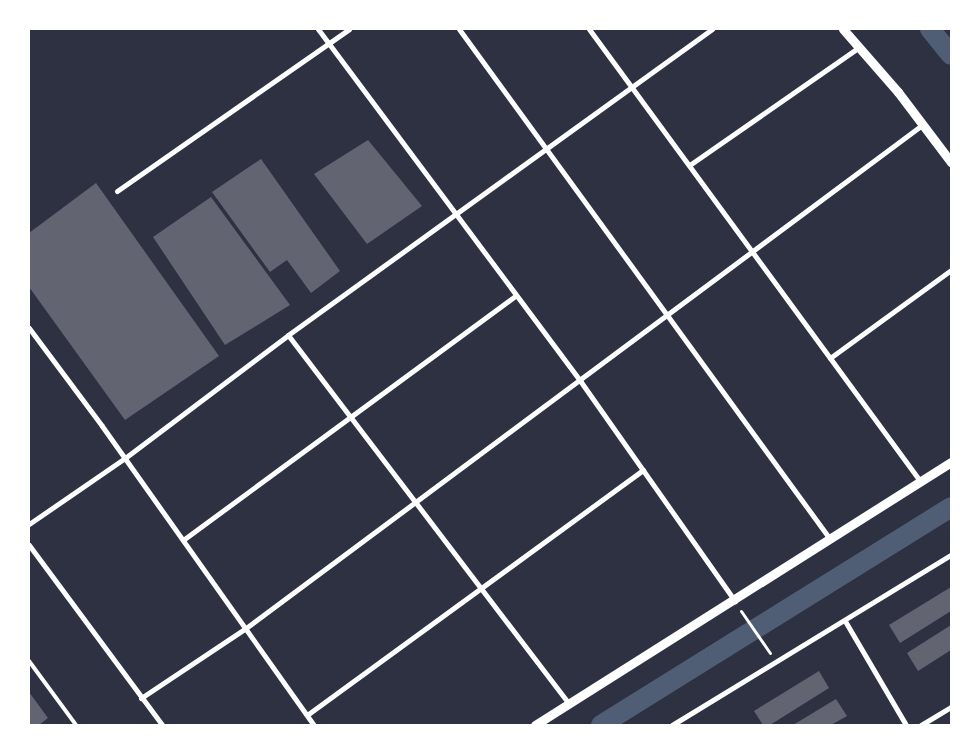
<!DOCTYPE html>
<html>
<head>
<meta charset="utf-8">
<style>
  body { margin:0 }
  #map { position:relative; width:980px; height:754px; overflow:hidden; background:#2d3142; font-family:"Exo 2",sans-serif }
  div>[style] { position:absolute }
  .canal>* { height:20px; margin:-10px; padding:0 10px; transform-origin:10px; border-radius:10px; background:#4f5d75 }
  .building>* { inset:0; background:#626471 }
  .path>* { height:3px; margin:-1.5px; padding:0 1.5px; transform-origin:1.5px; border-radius:1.5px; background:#fff }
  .service>* { height:4px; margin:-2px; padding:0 2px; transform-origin:2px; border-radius:2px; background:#fff }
  .minor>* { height:5px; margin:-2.5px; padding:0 2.5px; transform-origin:2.5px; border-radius:2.5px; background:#fff }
  .tertiary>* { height:9px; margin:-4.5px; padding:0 4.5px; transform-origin:4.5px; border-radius:4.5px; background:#fff }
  span { translate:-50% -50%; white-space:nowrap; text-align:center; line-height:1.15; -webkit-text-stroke:5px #fff; paint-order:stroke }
  .frame { position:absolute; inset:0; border:30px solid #fff; pointer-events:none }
</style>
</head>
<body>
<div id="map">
  <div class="canal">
    <i style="left:930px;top:29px;width:33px;rotate:51deg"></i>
    <i style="left:601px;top:725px;width:412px;rotate:-31.9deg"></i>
  </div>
  <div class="building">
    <i style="clip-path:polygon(368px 140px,422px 206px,367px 244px,314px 174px)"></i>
    <i style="clip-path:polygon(261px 159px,340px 271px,311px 293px,287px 260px,270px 272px,212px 192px)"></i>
    <i style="clip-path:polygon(96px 183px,219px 356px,125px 420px,29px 287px,29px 233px)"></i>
    <i style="clip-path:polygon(211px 197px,290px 305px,225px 345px,153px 237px)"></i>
    <i style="clip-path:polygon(951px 587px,951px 611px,900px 643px,889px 625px)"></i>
    <i style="clip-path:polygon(951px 625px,951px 650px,918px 671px,907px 653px)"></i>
    <i style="clip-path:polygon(819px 671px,829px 688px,770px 725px,763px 725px,754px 711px)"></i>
    <i style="clip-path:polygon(29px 692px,48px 718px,39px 725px,29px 725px)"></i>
    <i style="clip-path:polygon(836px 699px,847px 716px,831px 725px,793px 725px)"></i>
  </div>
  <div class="path">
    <i style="left:741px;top:611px;width:51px;rotate:55.4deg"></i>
  </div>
  <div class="service">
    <i style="left:29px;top:661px;width:79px;rotate:53.7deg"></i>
  </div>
  <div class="minor">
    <i style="left:318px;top:29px;width:440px;rotate:53.3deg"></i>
    <i style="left:581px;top:382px;width:268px;rotate:54.9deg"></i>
    <i style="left:459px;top:29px;width:631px;rotate:53.97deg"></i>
    <i style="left:589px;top:29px;width:560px;rotate:53.78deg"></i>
    <i style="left:691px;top:164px;width:203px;rotate:-34.8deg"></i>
    <i style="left:117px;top:191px;width:283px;rotate:-34.9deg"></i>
    <i style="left:29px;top:328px;width:122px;rotate:53.3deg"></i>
    <i style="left:102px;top:426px;width:367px;rotate:54.7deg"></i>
    <i style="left:288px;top:335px;width:464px;rotate:52.7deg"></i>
    <i style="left:830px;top:358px;width:150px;rotate:-36deg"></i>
    <i style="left:29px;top:524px;width:116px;rotate:-34.5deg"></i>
    <i style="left:125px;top:458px;width:204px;rotate:-37deg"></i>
    <i style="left:288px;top:335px;width:523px;rotate:-35.82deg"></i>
    <i style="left:183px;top:540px;width:413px;rotate:-36.3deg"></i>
    <i style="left:29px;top:545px;width:224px;rotate:53.5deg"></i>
    <i style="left:845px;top:621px;width:121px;rotate:59.6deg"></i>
    <i style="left:141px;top:698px;width:126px;rotate:-33.7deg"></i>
    <i style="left:246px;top:628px;width:843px;rotate:-36.65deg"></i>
    <i style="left:307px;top:715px;width:416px;rotate:-36.1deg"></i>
    <i style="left:672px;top:725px;width:327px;rotate:-31.4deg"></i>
    <i style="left:921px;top:725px;width:35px;rotate:-31deg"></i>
  </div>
  <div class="tertiary">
    <i style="left:843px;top:29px;width:84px;rotate:48.9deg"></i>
    <i style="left:898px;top:92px;width:88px;rotate:52.9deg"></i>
    <i style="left:535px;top:725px;width:492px;rotate:-32.3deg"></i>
  </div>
  <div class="frame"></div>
</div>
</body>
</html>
